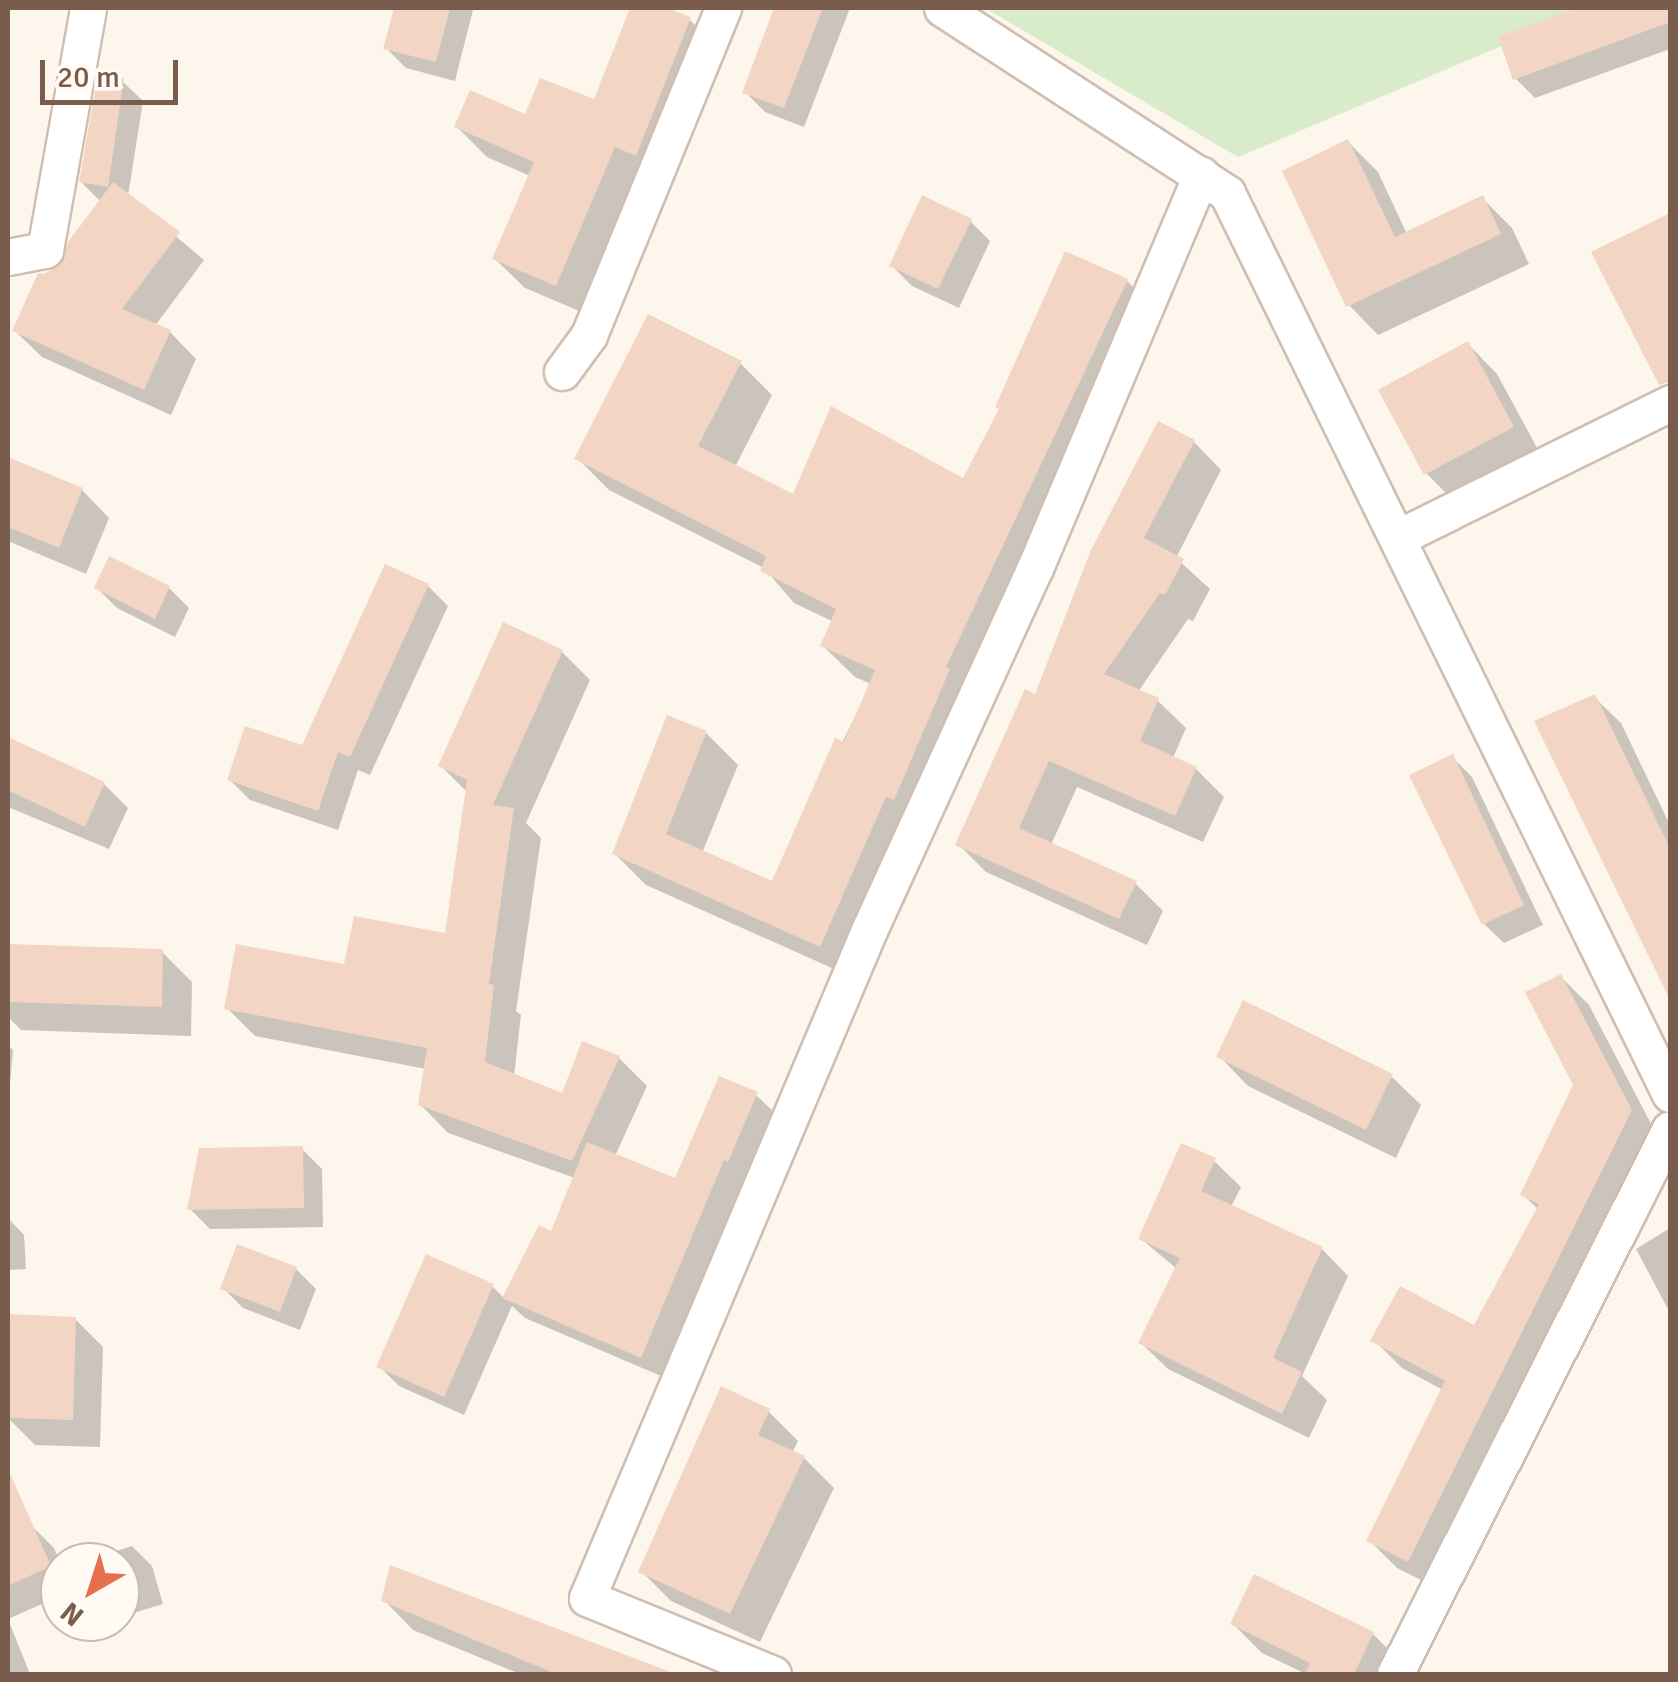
<!DOCTYPE html>
<html>
<head>
<meta charset="utf-8">
<style>
  body { margin:0 }
  #map { position:relative; width:1678px; height:1682px; overflow:hidden; background:#fdf6ec; font-family:Signika,sans-serif }
  div>[style] { position:absolute }
  .green>* { inset:0; background:#d8ecc9 }
  .shadow>* { inset:0; background:#0003 }
  .building>* { inset:0; background:#f3d5c3 }
  .roads { filter:drop-shadow(2px 0 #d1beb0) drop-shadow(-2px 0 #d1beb0) drop-shadow(0 2px #d1beb0) drop-shadow(0 -2px #d1beb0) }
  .minor>* { height:35px; margin:-17.5px; padding:0 17.5px; transform-origin:17.5px; border-radius:17.5px; background:#fff }
  span { translate:-50% -50%; white-space:nowrap; text-align:center; line-height:1.15; -webkit-text-stroke:8px #fffaf3; paint-order:stroke }
  .frame { position:absolute; inset:0; border:10px solid #7a5c4d; pointer-events:none }
  .north { position:absolute; left:40px; top:1542px; width:100px; height:100px; box-sizing:border-box; background:#fffaf3; border:2px solid #cabbb1; border-radius:50%; rotate:219deg; font-size:28px; font-weight:700; line-height:40px; text-align:center; color:#7a5c4d }
  .north::after { content:''; display:block; margin:auto; width:35px; height:45px; background:#e76f51; clip-path:polygon(50% 0,100% 100%,50% 72%,0 100%) }
  .scale { position:absolute; left:40px; top:60px; width:138px; height:45px; box-sizing:border-box; border:5px solid #7a5c4d; border-top:0; padding-left:12px; font-size:30px; line-height:35px; white-space:nowrap; color:#7a5c4d; -webkit-text-stroke:8px #fffaf3; paint-order:stroke }
</style>
</head>
<body>
<div id="map">
  <div class="green">
    <i style="clip-path:polygon(985px 8px,1592px 8px,1238px 157px)"></i>
  </div>
  <div class="shadow">
    <i style="clip-path:polygon(396px 8px,473px 10px,455px 81px,406px 68px,386px 48px)"></i>
    <i style="clip-path:polygon(633px 8px,660px 8px,690px 20px,720px 49px,586px 314px,525px 288px,495px 259px,530px 176px,487px 157px,457px 127px,595px 102px)"></i>
    <i style="clip-path:polygon(777px 8px,850px 8px,804px 127px,765px 112px,745px 92px)"></i>
    <i style="clip-path:polygon(1585px 8px,1662px 8px,1670px 30px,1670px 49px,1535px 98px,1515px 78px,1501px 38px)"></i>
    <i style="clip-path:polygon(122px 81px,143px 101px,128px 196px,204px 260px,155px 326px,170px 332px,196px 359px,171px 415px,42px 357px,15px 331px,40px 275px,61px 268px,101px 202px,81px 182px)"></i>
    <i style="clip-path:polygon(1348px 142px,1378px 172px,1407px 234px,1482px 198px,1512px 228px,1529px 264px,1378px 335px,1349px 305px)"></i>
    <i style="clip-path:polygon(1670px 214px,1670px 385px,1653px 368px,1595px 253px)"></i>
    <i style="clip-path:polygon(970px 221px,990px 241px,959px 308px,912px 286px,892px 266px)"></i>
    <i style="clip-path:polygon(1127px 281px,1158px 312px,852px 977px,646px 885px,615px 854px,706px 733px,738px 765px,702px 853px,773px 884px,871px 684px,855px 677px,823px 646px,834px 622px,794px 603px,764px 568px,609px 490px,577px 458px,740px 363px,772px 395px,735px 467px,794px 498px,964px 481px)"></i>
    <i style="clip-path:polygon(1468px 344px,1497px 374px,1542px 457px,1456px 503px,1426px 473px)"></i>
    <i style="clip-path:polygon(1194px 442px,1221px 470px,1176px 558px,1210px 589px,1193px 621px,1188px 619px,1138px 692px,1158px 701px,1186px 728px,1173px 758px,1196px 769px,1224px 797px,1203px 842px,1077px 787px,1051px 845px,1135px 883px,1163px 911px,1147px 945px,986px 872px,958px 844px,1037px 697px)"></i>
    <i style="clip-path:polygon(8px 460px,82px 490px,109px 518px,86px 574px,8px 541px)"></i>
    <i style="clip-path:polygon(110px 560px,169px 588px,189px 608px,175px 637px,117px 608px,97px 588px)"></i>
    <i style="clip-path:polygon(428px 586px,448px 606px,370px 775px,358px 770px,338px 830px,250px 800px,230px 780px,304px 748px)"></i>
    <i style="clip-path:polygon(562px 652px,590px 680px,526px 823px,541px 838px,516px 1011px,521px 1015px,514px 1076px,564px 1096px,619px 1058px,647px 1086px,615px 1156px,676px 1182px,756px 1095px,776px 1114px,748px 1180px,744px 1178px,661px 1376px,525px 1318px,512px 1306px,464px 1415px,399px 1386px,379px 1366px,492px 1286px,504px 1298px,552px 1234px,575px 1178px,448px 1133px,420px 1104px,426px 1069px,255px 1036px,227px 1008px,448px 936px,468px 793px,441px 766px)"></i>
    <i style="clip-path:polygon(1594px 697px,1621px 723px,1670px 825px,1670px 994px,1537px 722px)"></i>
    <i style="clip-path:polygon(8px 739px,104px 784px,128px 808px,109px 849px,8px 807px)"></i>
    <i style="clip-path:polygon(1452px 757px,1472px 777px,1543px 925px,1504px 943px,1484px 924px)"></i>
    <i style="clip-path:polygon(8px 947px,162px 952px,192px 982px,191px 1036px,21px 1030px,8px 1017px)"></i>
    <i style="clip-path:polygon(1561px 977px,1589px 1005px,1659px 1139px,1437px 1588px,1397px 1568px,1369px 1540px,1443px 1390px,1402px 1368px,1374px 1340px,1475px 1328px,1539px 1210px,1523px 1195px,1576px 1085px)"></i>
    <i style="clip-path:polygon(8px 1045px,13px 1050px,8px 1108px)"></i>
    <i style="clip-path:polygon(1219px 1056px,1391px 1076px,1421px 1105px,1396px 1158px,1248px 1086px)"></i>
    <i style="clip-path:polygon(302px 1149px,322px 1169px,323px 1227px,210px 1229px,190px 1209px)"></i>
    <i style="clip-path:polygon(1214px 1161px,1241px 1187px,1231px 1207px,1322px 1249px,1348px 1276px,1302px 1376px,1327px 1400px,1309px 1438px,1168px 1369px,1141px 1343px,1177px 1269px,1140px 1238px)"></i>
    <i style="clip-path:polygon(8px 1218px,24px 1235px,26px 1269px,8px 1270px)"></i>
    <i style="clip-path:polygon(1670px 1228px,1670px 1313px,1636px 1249px)"></i>
    <i style="clip-path:polygon(296px 1269px,316px 1289px,300px 1330px,243px 1308px,223px 1288px)"></i>
    <i style="clip-path:polygon(8px 1317px,75px 1319px,103px 1347px,100px 1447px,35px 1445px,8px 1418px)"></i>
    <i style="clip-path:polygon(768px 1411px,798px 1441px,792px 1453px,804px 1458px,834px 1488px,760px 1642px,671px 1601px,641px 1571px)"></i>
    <i style="clip-path:polygon(30px 1524px,54px 1548px,60px 1562px,60px 1596px,8px 1619px,30px 1674px,8px 1674px,8px 1535px)"></i>
    <i style="clip-path:polygon(132px 1546px,152px 1566px,163px 1604px,120px 1617px,120px 1562px,81px 1562px)"></i>
    <i style="clip-path:polygon(392px 1569px,668px 1674px,520px 1674px,413px 1630px,384px 1600px)"></i>
    <i style="clip-path:polygon(1233px 1624px,1373px 1634px,1403px 1664px,1397px 1674px,1306px 1674px,1262px 1653px)"></i>
  </div>
  <div class="building">
    <i style="clip-path:polygon(394px 8px,450px 8px,436px 62px,383px 49px)"></i>
    <i style="clip-path:polygon(630px 8px,667px 8px,691px 17px,636px 156px,615px 147px,556px 286px,492px 259px,534px 162px,454px 127px,470px 90px,525px 114px,540px 78px,594px 99px)"></i>
    <i style="clip-path:polygon(774px 8px,823px 8px,784px 108px,742px 93px)"></i>
    <i style="clip-path:polygon(1578px 8px,1670px 8px,1670px 22px,1513px 80px,1498px 37px)"></i>
    <i style="clip-path:polygon(98px 74px,124px 78px,108px 187px,79px 182px)"></i>
    <i style="clip-path:polygon(1348px 139px,1395px 237px,1483px 195px,1501px 234px,1346px 307px,1282px 171px)"></i>
    <i style="clip-path:polygon(113px 182px,180px 232px,122px 309px,171px 330px,144px 390px,12px 331px,38px 273px,44px 274px,61px 264px,68px 242px)"></i>
    <i style="clip-path:polygon(922px 195px,972px 219px,938px 289px,889px 266px)"></i>
    <i style="clip-path:polygon(1670px 213px,1670px 382px,1659px 385px,1591px 252px)"></i>
    <i style="clip-path:polygon(1065px 251px,1128px 279px,946px 667px,950px 669px,894px 800px,886px 797px,820px 947px,612px 854px,667px 715px,707px 731px,666px 834px,772px 881px,835px 738px,844px 742px,875px 670px,820px 646px,836px 609px,760px 571px,766px 556px,574px 459px,648px 314px,742px 361px,698px 446px,793px 494px,831px 406px,963px 478px,999px 409px,995px 407px)"></i>
    <i style="clip-path:polygon(1468px 341px,1514px 427px,1424px 475px,1378px 390px)"></i>
    <i style="clip-path:polygon(1158px 421px,1195px 440px,1144px 538px,1184px 559px,1165px 595px,1160px 593px,1104px 674px,1159px 698px,1140px 741px,1197px 767px,1175px 816px,1049px 761px,1019px 828px,1137px 881px,1119px 919px,955px 845px,1025px 689px,1035px 694px,1091px 550px)"></i>
    <i style="clip-path:polygon(8px 457px,83px 488px,59px 548px,8px 527px)"></i>
    <i style="clip-path:polygon(109px 556px,170px 586px,155px 619px,94px 588px)"></i>
    <i style="clip-path:polygon(385px 564px,429px 584px,350px 757px,338px 752px,318px 811px,227px 780px,245px 726px,302px 745px)"></i>
    <i style="clip-path:polygon(503px 622px,563px 650px,493px 805px,514px 808px,489px 984px,494px 985px,485px 1062px,562px 1093px,582px 1041px,620px 1056px,572px 1161px,418px 1105px,427px 1048px,224px 1009px,236px 944px,344px 964px,354px 916px,445px 933px,467px 780px,438px 766px)"></i>
    <i style="clip-path:polygon(1595px 694px,1670px 848px,1670px 1000px,1534px 721px)"></i>
    <i style="clip-path:polygon(8px 737px,105px 782px,85px 827px,8px 790px)"></i>
    <i style="clip-path:polygon(1453px 754px,1524px 905px,1482px 925px,1409px 775px)"></i>
    <i style="clip-path:polygon(8px 944px,163px 949px,162px 1007px,8px 1002px)"></i>
    <i style="clip-path:polygon(1561px 974px,1632px 1110px,1408px 1562px,1366px 1541px,1445px 1381px,1370px 1341px,1400px 1286px,1474px 1325px,1539px 1204px,1520px 1195px,1573px 1085px,1525px 992px)"></i>
    <i style="clip-path:polygon(1243px 1000px,1393px 1074px,1366px 1130px,1216px 1057px)"></i>
    <i style="clip-path:polygon(719px 1076px,758px 1092px,728px 1162px,724px 1160px,641px 1358px,502px 1298px,539px 1225px,551px 1231px,587px 1142px,675px 1178px)"></i>
    <i style="clip-path:polygon(1181px 1143px,1216px 1158px,1201px 1191px,1323px 1247px,1273px 1358px,1302px 1372px,1282px 1414px,1138px 1343px,1180px 1258px,1138px 1239px)"></i>
    <i style="clip-path:polygon(303px 1146px,304px 1208px,187px 1210px,199px 1148px)"></i>
    <i style="clip-path:polygon(237px 1244px,297px 1267px,280px 1312px,220px 1289px)"></i>
    <i style="clip-path:polygon(426px 1254px,494px 1284px,444px 1397px,376px 1367px)"></i>
    <i style="clip-path:polygon(8px 1314px,76px 1317px,73px 1420px,8px 1418px)"></i>
    <i style="clip-path:polygon(721px 1386px,770px 1409px,758px 1435px,805px 1456px,730px 1614px,638px 1572px)"></i>
    <i style="clip-path:polygon(8px 1469px,51px 1566px,8px 1586px)"></i>
    <i style="clip-path:polygon(390px 1565px,668px 1671px,667px 1674px,556px 1674px,381px 1601px)"></i>
    <i style="clip-path:polygon(1254px 1574px,1374px 1632px,1354px 1674px,1305px 1674px,1310px 1663px,1230px 1624px)"></i>
  </div>
  <div class="roads">
    <div class="minor">
      <i style="left:942px;top:8px;width:340px;rotate:33deg"></i>
      <i style="left:1227px;top:193px;width:1004px;rotate:63.82deg"></i>
      <i style="left:8px;top:257px;width:38px;rotate:-11deg"></i>
      <i style="left:45px;top:250px;width:246px;rotate:-79.9deg"></i>
      <i style="left:562px;top:372px;width:46px;rotate:-53.9deg"></i>
      <i style="left:589px;top:335px;width:353px;rotate:-67.7deg"></i>
      <i style="left:1397px;top:538px;width:305px;rotate:-26.3deg"></i>
      <i style="left:773px;top:1674px;width:201px;rotate:-157.8deg"></i>
      <i style="left:587px;top:1598px;width:727px;rotate:-67.1deg"></i>
      <i style="left:870px;top:928px;width:396px;rotate:-65.4deg"></i>
      <i style="left:1035px;top:568px;width:427px;rotate:-67.1deg"></i>
      <i style="left:1395px;top:1674px;width:610px;rotate:-63.23deg"></i>
    </div>
  </div>
  <div class="frame"></div>
  <div class="north">N</div>
  <div class="scale">20 m</div>
</div>
</body>
</html>
